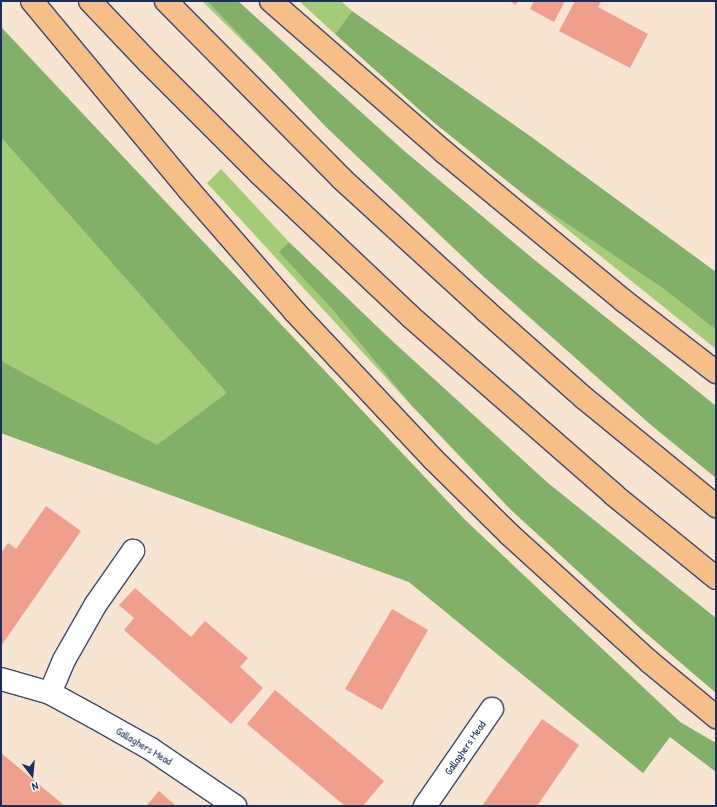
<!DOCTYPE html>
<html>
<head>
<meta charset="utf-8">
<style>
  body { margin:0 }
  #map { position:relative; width:717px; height:807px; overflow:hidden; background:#f8e5d1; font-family:"Patrick Hand",sans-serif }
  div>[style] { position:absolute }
  .green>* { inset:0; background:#a4cc77 }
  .forest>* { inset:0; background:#83b068 }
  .building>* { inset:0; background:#ef9f8c }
  .roads { filter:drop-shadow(1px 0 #3c4a6f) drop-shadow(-1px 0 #3c4a6f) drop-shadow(0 1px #3c4a6f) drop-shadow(0 -1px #3c4a6f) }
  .minor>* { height:22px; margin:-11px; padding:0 11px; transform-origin:11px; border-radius:11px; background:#fff }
  .highway>* { height:22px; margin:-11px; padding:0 11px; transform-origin:11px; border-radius:11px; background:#f7be88 }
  span { translate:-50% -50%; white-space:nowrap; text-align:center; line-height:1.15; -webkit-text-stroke:4px #fff; paint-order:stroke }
  .street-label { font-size:11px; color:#1b2f5e }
  .frame { position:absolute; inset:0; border:2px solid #1b2f5e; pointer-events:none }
  .north { position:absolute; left:12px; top:755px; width:40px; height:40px; -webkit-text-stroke:3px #fff; paint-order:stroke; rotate:164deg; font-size:11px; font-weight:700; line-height:16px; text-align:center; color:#1b2f5e }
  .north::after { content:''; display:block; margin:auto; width:14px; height:18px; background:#1b2f5e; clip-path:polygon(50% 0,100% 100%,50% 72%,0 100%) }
</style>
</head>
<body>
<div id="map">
  <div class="green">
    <i style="clip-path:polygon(202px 1px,207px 1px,269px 67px)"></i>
    <i style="clip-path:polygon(299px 1px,341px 1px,352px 11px,335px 34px)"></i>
    <i style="clip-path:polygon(1px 27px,465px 520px,680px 722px,643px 773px,409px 582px,1px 433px)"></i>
    <i style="clip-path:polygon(221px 169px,289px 242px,280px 252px,331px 308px,411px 405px,207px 183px)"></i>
    <i style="clip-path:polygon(527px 197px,664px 289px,716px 330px,716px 349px)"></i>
  </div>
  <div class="forest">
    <i style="clip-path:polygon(207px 1px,238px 1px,402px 149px,531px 257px,716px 406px,716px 478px,651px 425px,484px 277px,325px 126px)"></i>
    <i style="clip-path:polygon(352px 11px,530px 136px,716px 272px,716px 330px,664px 289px,527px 197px,432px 121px,335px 34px)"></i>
    <i style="clip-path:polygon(1px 27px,465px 520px,680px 722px,716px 743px,716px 772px,670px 737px,643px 773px,409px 582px,1px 433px,1px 361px,157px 445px,227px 393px,1px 137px)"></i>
    <i style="clip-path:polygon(289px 242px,389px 338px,548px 483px,716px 618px,716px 693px,641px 629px,511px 510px,411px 405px,331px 308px,279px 252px)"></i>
  </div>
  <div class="building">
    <i style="clip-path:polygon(509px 1px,518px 1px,516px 5px)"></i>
    <i style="clip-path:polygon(534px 1px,565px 1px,554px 22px,530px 9px)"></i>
    <i style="clip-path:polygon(575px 1px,600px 1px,601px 2px,598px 7px,648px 34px,630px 68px,559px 31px)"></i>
    <i style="clip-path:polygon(46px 506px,81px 531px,1px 646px,1px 553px,8px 543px,16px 549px)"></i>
    <i style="clip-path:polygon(135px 588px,191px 637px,205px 621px,248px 658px,240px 667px,263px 688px,231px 724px,124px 630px,134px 618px,119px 605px)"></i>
    <i style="clip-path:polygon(392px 609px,428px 630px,382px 710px,345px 689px)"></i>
    <i style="clip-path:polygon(275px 690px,384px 781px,363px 806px,345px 806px,247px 724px)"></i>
    <i style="clip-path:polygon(542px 719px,579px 745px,537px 806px,482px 806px)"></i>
    <i style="clip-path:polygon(1px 753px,65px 806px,1px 806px)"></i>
    <i style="clip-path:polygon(159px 791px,176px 806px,146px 806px)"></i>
  </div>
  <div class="roads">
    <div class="minor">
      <i style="left:1px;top:679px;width:51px;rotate:15.9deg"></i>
      <i style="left:50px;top:693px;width:50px;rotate:28.6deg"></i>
      <i style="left:94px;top:717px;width:65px;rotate:29.3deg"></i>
      <i style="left:151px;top:749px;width:102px;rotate:34.2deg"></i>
      <i style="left:50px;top:693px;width:36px;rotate:-67deg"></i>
      <i style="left:64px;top:660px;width:64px;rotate:-60.3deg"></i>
      <i style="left:96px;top:604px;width:65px;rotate:-55.1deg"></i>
      <i style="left:425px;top:806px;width:118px;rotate:-55.4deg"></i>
    </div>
    <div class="highway">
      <i style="left:32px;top:1px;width:246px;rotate:50.3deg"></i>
      <i style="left:189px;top:190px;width:162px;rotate:49deg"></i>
      <i style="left:295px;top:312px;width:202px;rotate:46.8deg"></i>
      <i style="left:433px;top:459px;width:107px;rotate:44.6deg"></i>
      <i style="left:509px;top:534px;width:192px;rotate:42.3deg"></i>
      <i style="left:651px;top:663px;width:85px;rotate:39.7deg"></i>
      <i style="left:90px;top:1px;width:84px;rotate:46.4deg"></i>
      <i style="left:148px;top:62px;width:158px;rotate:45deg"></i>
      <i style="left:260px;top:174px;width:208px;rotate:43.4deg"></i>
      <i style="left:411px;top:317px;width:270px;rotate:41.2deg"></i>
      <i style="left:614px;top:495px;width:132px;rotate:39.1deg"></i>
      <i style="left:166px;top:1px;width:250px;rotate:45.3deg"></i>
      <i style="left:342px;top:179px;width:195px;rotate:42.5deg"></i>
      <i style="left:486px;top:311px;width:131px;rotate:41.6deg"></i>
      <i style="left:584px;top:398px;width:171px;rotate:39.3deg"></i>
      <i style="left:271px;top:1px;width:230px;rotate:41.1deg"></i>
      <i style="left:444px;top:152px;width:234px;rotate:39.6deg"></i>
      <i style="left:624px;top:301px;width:116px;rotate:37.7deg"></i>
    </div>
  </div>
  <div class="street-label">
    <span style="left:144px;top:746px;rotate:31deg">Gallaghers Mead</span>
    <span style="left:465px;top:748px;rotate:-55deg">Gallaghers Mead</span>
  </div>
  <div class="frame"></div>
  <div class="north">N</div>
</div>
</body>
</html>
